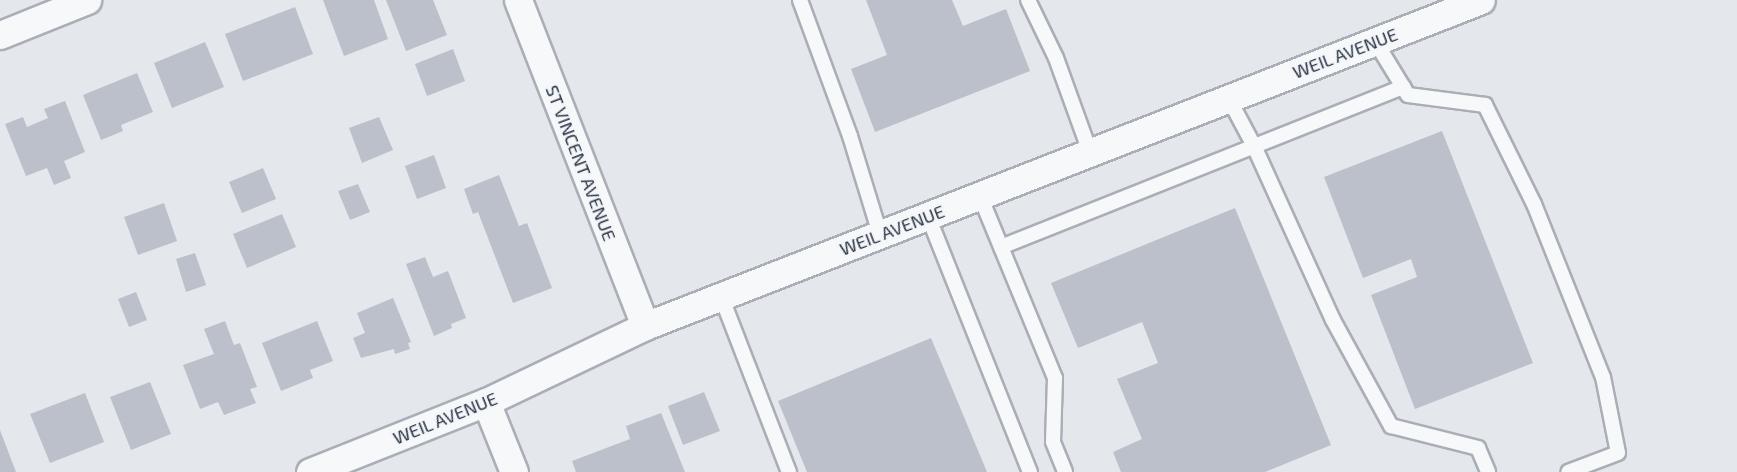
<!DOCTYPE html>
<html>
<head>
<meta charset="utf-8">
<style>
  body { margin:0 }
  #map { position:relative; width:1737px; height:472px; overflow:hidden; background:#e4e7ec; font-family:"Exo 2",sans-serif }
  div>[style] { position:absolute }
  .building>* { inset:0; background:#bbc0ca }
  .roads { filter:drop-shadow(2px 0 #a9aeb7) drop-shadow(-2px 0 #a9aeb7) drop-shadow(0 2px #a9aeb7) drop-shadow(0 -2px #a9aeb7) }
  .lane>* { height:14px; margin:-7px; padding:0 7px; transform-origin:7px; border-radius:7px; background:#f7f8fa }
  .street>* { height:27px; margin:-13.5px; padding:0 13.5px; transform-origin:13.5px; border-radius:13.5px; background:#f7f8fa }
  span { translate:-50% -50%; white-space:nowrap; text-align:center; line-height:1.15; -webkit-text-stroke:4.5px #f4f6f9; paint-order:stroke }
  .street-label { font-size:18px; color:#2b3445 }
</style>
</head>
<body>
<div id="map">
  <div class="building">
    <i style="clip-path:polygon(323px 0,374px 0,388px 39px,344px 56px)"></i>
    <i style="clip-path:polygon(386px 0,433px 0,447px 35px,406px 51px)"></i>
    <i style="clip-path:polygon(866px 0,952px 0,963px 26px,1006px 9px,1030px 71px,875px 132px,851px 69px,887px 55px)"></i>
    <i style="clip-path:polygon(295px 7px,313px 54px,243px 81px,225px 34px)"></i>
    <i style="clip-path:polygon(205px 42px,224px 87px,172px 108px,154px 63px)"></i>
    <i style="clip-path:polygon(453px 49px,465px 81px,427px 96px,415px 64px)"></i>
    <i style="clip-path:polygon(137px 73px,153px 112px,121px 125px,123px 131px,101px 140px,83px 95px)"></i>
    <i style="clip-path:polygon(65px 101px,85px 152px,64px 161px,71px 178px,54px 185px,47px 168px,26px 176px,5px 124px,23px 117px,27px 127px,48px 118px,44px 109px)"></i>
    <i style="clip-path:polygon(379px 117px,393px 150px,362px 163px,349px 128px)"></i>
    <i style="clip-path:polygon(1442px 131px,1533px 363px,1415px 409px,1371px 295px,1417px 277px,1411px 259px,1363px 278px,1324px 177px)"></i>
    <i style="clip-path:polygon(434px 155px,446px 188px,417px 199px,405px 166px)"></i>
    <i style="clip-path:polygon(263px 168px,276px 199px,242px 213px,229px 182px)"></i>
    <i style="clip-path:polygon(499px 175px,519px 226px,527px 223px,552px 288px,513px 303px,478px 212px,473px 214px,464px 189px)"></i>
    <i style="clip-path:polygon(358px 184px,370px 212px,350px 220px,338px 191px)"></i>
    <i style="clip-path:polygon(164px 203px,177px 241px,138px 255px,124px 217px)"></i>
    <i style="clip-path:polygon(1235px 208px,1331px 445px,1265px 472px,1121px 472px,1113px 452px,1142px 439px,1117px 379px,1158px 363px,1142px 322px,1078px 348px,1051px 283px)"></i>
    <i style="clip-path:polygon(282px 214px,296px 247px,247px 268px,233px 234px)"></i>
    <i style="clip-path:polygon(195px 253px,206px 285px,186px 292px,176px 259px)"></i>
    <i style="clip-path:polygon(425px 257px,433px 277px,448px 271px,466px 318px,451px 324px,452px 328px,434px 336px,406px 264px)"></i>
    <i style="clip-path:polygon(136px 292px,147px 320px,129px 327px,118px 299px)"></i>
    <i style="clip-path:polygon(393px 298px,411px 342px,408px 343px,410px 349px,395px 354px,394px 349px,361px 358px,353px 338px,365px 333px,357px 313px)"></i>
    <i style="clip-path:polygon(225px 321px,234px 345px,240px 343px,257px 387px,250px 389px,256px 403px,224px 415px,218px 402px,200px 409px,183px 365px,214px 354px,204px 329px)"></i>
    <i style="clip-path:polygon(317px 321px,333px 361px,310px 370px,313px 378px,281px 391px,262px 343px)"></i>
    <i style="clip-path:polygon(931px 338px,987px 472px,807px 472px,778px 401px)"></i>
    <i style="clip-path:polygon(150px 382px,171px 434px,131px 450px,110px 397px)"></i>
    <i style="clip-path:polygon(704px 392px,720px 431px,683px 445px,668px 406px)"></i>
    <i style="clip-path:polygon(85px 393px,104px 442px,50px 463px,30px 414px)"></i>
    <i style="clip-path:polygon(661px 413px,685px 472px,576px 472px,572px 461px,630px 439px,626px 426px)"></i>
    <i style="clip-path:polygon(0 430px,16px 472px,0 472px)"></i>
  </div>
  <div class="roads">
    <div class="lane">
      <i style="left:800px;top:0;width:145px;rotate:69.8deg"></i>
      <i style="left:850px;top:136px;width:102px;rotate:73deg"></i>
      <i style="left:1028px;top:0;width:64px;rotate:64.2deg"></i>
      <i style="left:1056px;top:58px;width:100px;rotate:70.1deg"></i>
      <i style="left:1375px;top:41px;width:63px;rotate:58.6deg"></i>
      <i style="left:1408px;top:95px;width:78px;rotate:7.4deg"></i>
      <i style="left:1485px;top:105px;width:110px;rotate:63.7deg"></i>
      <i style="left:1534px;top:204px;width:186px;rotate:68.3deg"></i>
      <i style="left:1603px;top:377px;width:77px;rotate:78.8deg"></i>
      <i style="left:1618px;top:453px;width:53px;rotate:159.2deg"></i>
      <i style="left:1229px;top:99px;width:53px;rotate:62deg"></i>
      <i style="left:1254px;top:146px;width:191px;rotate:65.6deg"></i>
      <i style="left:1333px;top:320px;width:121px;rotate:61.3deg"></i>
      <i style="left:1391px;top:426px;width:90px;rotate:14.2deg"></i>
      <i style="left:1478px;top:448px;width:26px;rotate:67deg"></i>
      <i style="left:980px;top:196px;width:197px;rotate:67.6deg"></i>
      <i style="left:1055px;top:378px;width:64px;rotate:91.8deg"></i>
      <i style="left:1053px;top:442px;width:32px;rotate:68deg"></i>
      <i style="left:928px;top:216px;width:276px;rotate:68.3deg"></i>
      <i style="left:1001px;top:247px;width:433px;rotate:-21.7deg"></i>
      <i style="left:721px;top:296px;width:189px;rotate:68.9deg"></i>
    </div>
    <div class="street">
      <i style="left:518px;top:0;width:350px;rotate:68.7deg"></i>
      <i style="left:0;top:35px;width:94px;rotate:-21.9deg"></i>
      <i style="left:486px;top:402px;width:75px;rotate:68.2deg"></i>
      <i style="left:310px;top:472px;width:189px;rotate:-21.7deg"></i>
      <i style="left:486px;top:402px;width:176px;rotate:-25.5deg"></i>
      <i style="left:645px;top:326px;width:897px;rotate:-21.3deg"></i>
    </div>
  </div>
  <div class="street-label">
    <span style="left:1345px;top:53px;rotate:-21deg">WEIL AVENUE</span>
    <span style="left:581px;top:163px;rotate:69deg">ST VINCENT AVENUE</span>
    <span style="left:892px;top:230px;rotate:-21deg">WEIL AVENUE</span>
    <span style="left:445px;top:418px;rotate:-22deg">WEIL AVENUE</span>
  </div>
</div>
</body>
</html>
